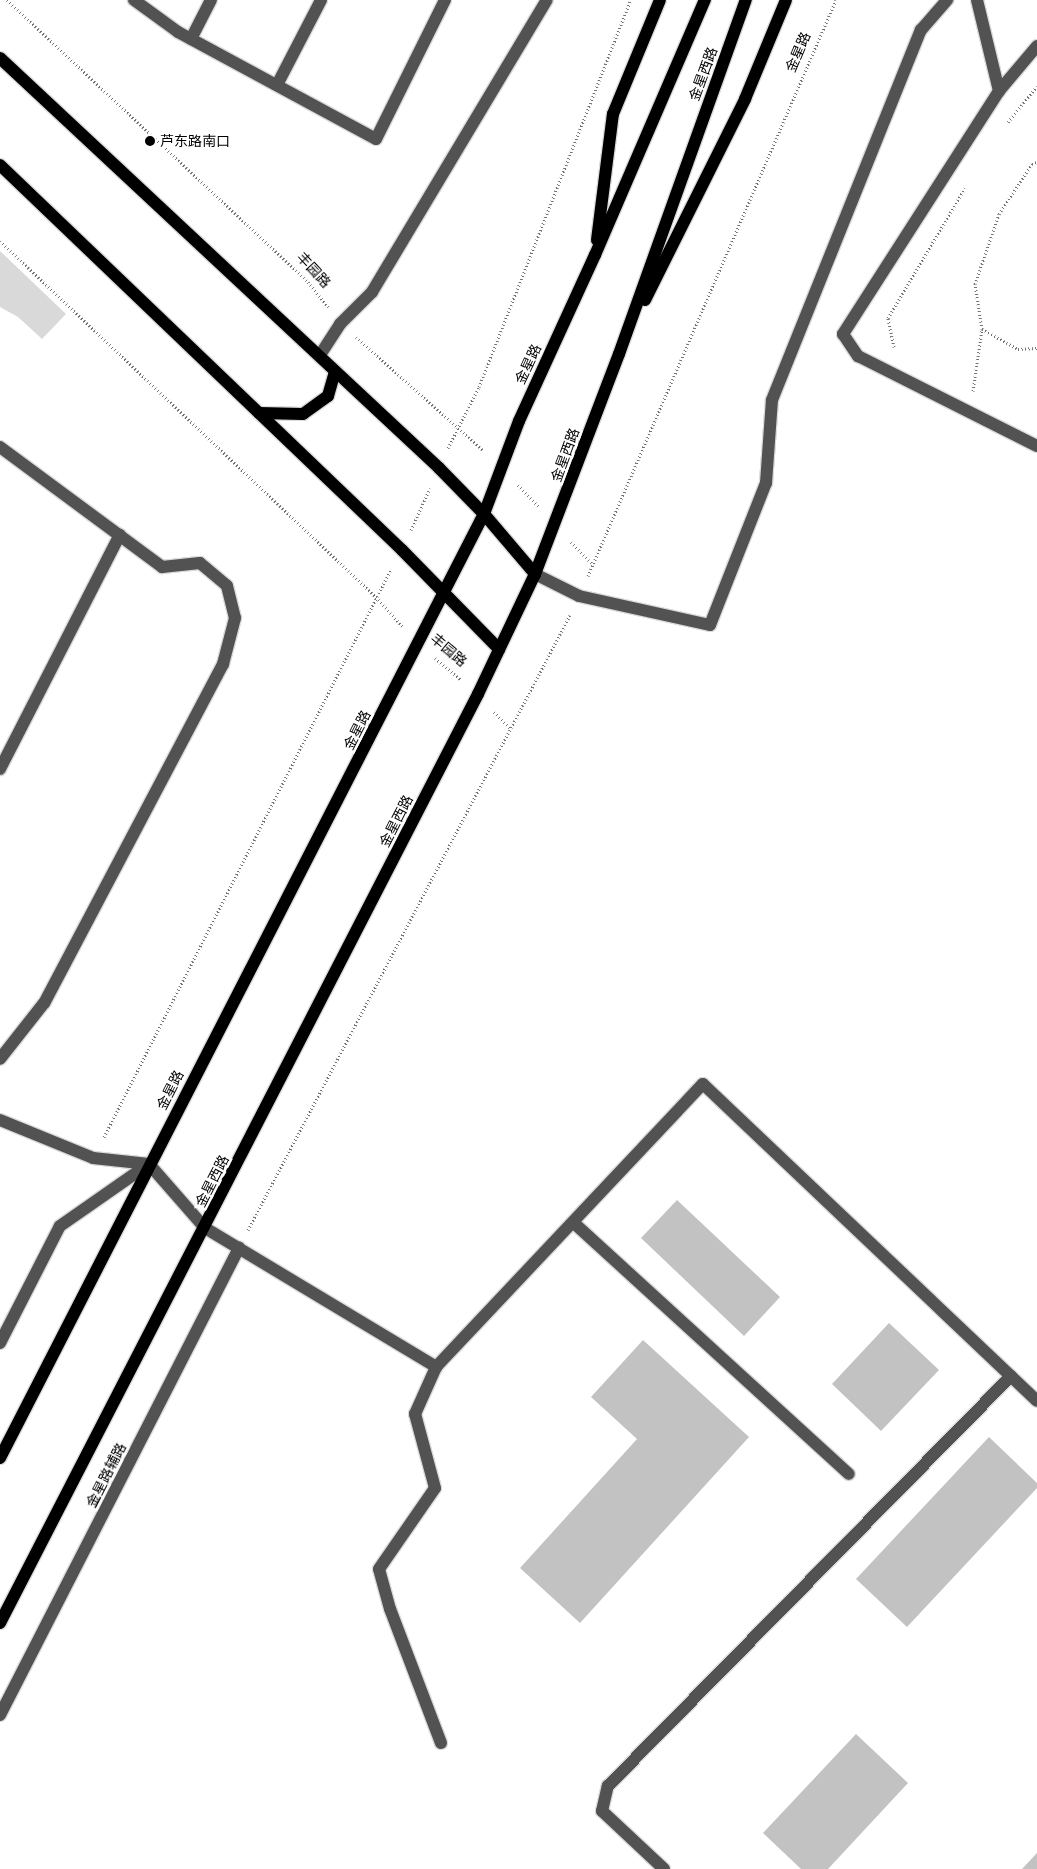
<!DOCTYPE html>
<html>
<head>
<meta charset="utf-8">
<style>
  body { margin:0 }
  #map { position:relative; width:1037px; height:1869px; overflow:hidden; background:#fff; font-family:Barlow,"Noto Sans SC",sans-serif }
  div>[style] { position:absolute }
  .green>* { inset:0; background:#d9d9d9 }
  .building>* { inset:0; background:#c2c2c2 }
  .path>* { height:3px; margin-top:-1.5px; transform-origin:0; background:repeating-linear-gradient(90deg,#747474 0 1px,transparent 0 3.5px) }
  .roads { filter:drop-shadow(1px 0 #dbdbdb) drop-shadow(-1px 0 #dbdbdb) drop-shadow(0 1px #dbdbdb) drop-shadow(0 -1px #dbdbdb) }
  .minor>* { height:12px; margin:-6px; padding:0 6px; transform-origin:6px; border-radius:6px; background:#525252 }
  .major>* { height:12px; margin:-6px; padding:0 6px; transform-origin:6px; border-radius:6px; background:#000 }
  .dots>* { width:14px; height:14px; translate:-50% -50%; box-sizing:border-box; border:2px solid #fff; border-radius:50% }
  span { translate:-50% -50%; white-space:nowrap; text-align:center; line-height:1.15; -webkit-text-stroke:5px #fff; paint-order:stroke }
  .street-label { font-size:14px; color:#000 }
  .poi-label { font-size:14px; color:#000 }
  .left { translate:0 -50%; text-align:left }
</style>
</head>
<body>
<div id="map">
  <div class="green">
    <i style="clip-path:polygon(0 251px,66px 314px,42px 339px,18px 317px,0 307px)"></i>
  </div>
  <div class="building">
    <i style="clip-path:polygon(677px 1200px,780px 1297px,744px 1336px,641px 1238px)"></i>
    <i style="clip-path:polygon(889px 1323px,939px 1370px,881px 1431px,832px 1384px)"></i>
    <i style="clip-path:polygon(643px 1340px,749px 1437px,580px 1623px,520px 1568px,637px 1439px,591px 1397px)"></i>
    <i style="clip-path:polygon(989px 1437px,1037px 1483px,1037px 1488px,907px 1627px,856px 1579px)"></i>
    <i style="clip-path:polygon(856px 1734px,908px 1783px,828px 1869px,801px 1869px,763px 1833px)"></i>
    <i style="clip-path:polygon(1037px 1853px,1037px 1869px,1022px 1869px)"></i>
  </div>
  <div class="path">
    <i style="left:7px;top:0;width:412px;rotate:43.1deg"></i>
    <i style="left:308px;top:282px;width:32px;rotate:51deg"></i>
    <i style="left:1008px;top:122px;width:46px;rotate:-51.1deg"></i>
    <i style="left:0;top:241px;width:518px;rotate:43.43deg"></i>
    <i style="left:376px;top:597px;width:39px;rotate:48deg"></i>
    <i style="left:982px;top:329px;width:41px;rotate:29.1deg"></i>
    <i style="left:1018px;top:349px;width:19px;rotate:-3deg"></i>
    <i style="left:356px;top:337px;width:171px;rotate:41.7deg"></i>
    <i style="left:894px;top:347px;width:30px;rotate:-102deg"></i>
    <i style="left:888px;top:318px;width:151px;rotate:-59.4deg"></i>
    <i style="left:973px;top:391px;width:63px;rotate:-81.7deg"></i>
    <i style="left:982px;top:329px;width:46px;rotate:-98.8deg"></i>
    <i style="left:975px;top:284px;width:74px;rotate:-71.1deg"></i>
    <i style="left:999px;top:214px;width:60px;rotate:-56.6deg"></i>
    <i style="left:1032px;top:164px;width:5px;rotate:-22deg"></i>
    <i style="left:448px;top:448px;width:68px;rotate:-63.1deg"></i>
    <i style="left:479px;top:387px;width:416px;rotate:-68.6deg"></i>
    <i style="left:518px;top:485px;width:29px;rotate:46deg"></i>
    <i style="left:411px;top:530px;width:46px;rotate:-65.7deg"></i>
    <i style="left:571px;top:542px;width:32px;rotate:46deg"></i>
    <i style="left:588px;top:576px;width:627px;rotate:-66.71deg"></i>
    <i style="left:435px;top:658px;width:34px;rotate:40deg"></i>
    <i style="left:494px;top:712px;width:24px;rotate:45deg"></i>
    <i style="left:104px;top:1137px;width:636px;rotate:-63.19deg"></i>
    <i style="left:248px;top:1230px;width:694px;rotate:-62.36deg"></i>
  </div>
  <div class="roads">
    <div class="minor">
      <i style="left:134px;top:0;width:54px;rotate:36deg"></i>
      <i style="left:178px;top:32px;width:225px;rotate:28.4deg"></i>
      <i style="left:376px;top:139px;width:155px;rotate:-63.6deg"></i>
      <i style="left:977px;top:0;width:94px;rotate:76.4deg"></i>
      <i style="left:191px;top:39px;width:44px;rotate:-62.9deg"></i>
      <i style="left:1037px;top:46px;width:59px;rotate:130.2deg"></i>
      <i style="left:999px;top:91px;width:289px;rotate:122.7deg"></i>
      <i style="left:843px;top:334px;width:27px;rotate:56deg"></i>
      <i style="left:858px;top:356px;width:200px;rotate:26.7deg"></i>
      <i style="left:277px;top:85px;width:96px;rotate:-62.6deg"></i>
      <i style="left:320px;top:355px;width:37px;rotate:-57deg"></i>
      <i style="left:340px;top:324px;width:45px;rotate:-45deg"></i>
      <i style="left:372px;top:292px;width:340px;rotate:-59.1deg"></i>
      <i style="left:0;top:447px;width:202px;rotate:36.5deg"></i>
      <i style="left:162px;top:567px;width:38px;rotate:-6deg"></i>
      <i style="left:200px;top:563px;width:35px;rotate:40deg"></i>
      <i style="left:227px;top:586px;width:33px;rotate:76deg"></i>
      <i style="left:235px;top:618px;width:48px;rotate:104.6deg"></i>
      <i style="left:223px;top:664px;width:383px;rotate:117.8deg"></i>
      <i style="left:44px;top:1003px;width:71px;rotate:128.2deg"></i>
      <i style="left:535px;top:574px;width:49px;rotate:26.6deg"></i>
      <i style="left:579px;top:596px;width:134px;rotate:12.5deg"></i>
      <i style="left:710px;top:625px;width:153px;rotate:-68.5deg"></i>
      <i style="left:766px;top:483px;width:83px;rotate:-85.9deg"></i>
      <i style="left:772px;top:400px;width:399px;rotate:-68.1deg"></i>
      <i style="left:921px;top:30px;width:40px;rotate:-49deg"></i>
      <i style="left:0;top:769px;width:263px;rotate:-62.9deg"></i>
      <i style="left:0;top:1120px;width:100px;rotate:22.2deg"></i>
      <i style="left:93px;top:1158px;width:56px;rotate:6.1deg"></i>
      <i style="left:149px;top:1164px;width:85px;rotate:48.8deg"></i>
      <i style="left:205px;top:1228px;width:270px;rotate:31deg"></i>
      <i style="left:574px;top:1223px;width:372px;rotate:42.4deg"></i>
      <i style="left:0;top:1343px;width:131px;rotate:-62.9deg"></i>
      <i style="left:60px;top:1226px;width:108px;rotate:-34.9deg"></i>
      <i style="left:0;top:1715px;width:525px;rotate:-62.9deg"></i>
      <i style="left:441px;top:1743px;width:143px;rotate:-110.8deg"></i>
      <i style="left:390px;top:1609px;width:41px;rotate:-105.4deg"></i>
      <i style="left:379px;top:1569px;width:98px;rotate:-55.3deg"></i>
      <i style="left:435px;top:1488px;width:77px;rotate:-105.1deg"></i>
      <i style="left:415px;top:1414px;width:51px;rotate:-65.9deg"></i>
      <i style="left:436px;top:1367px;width:389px;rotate:-46.7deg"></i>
      <i style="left:703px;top:1084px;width:460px;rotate:43.5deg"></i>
      <i style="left:664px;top:1869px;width:85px;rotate:-136.9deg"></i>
      <i style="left:602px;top:1811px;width:26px;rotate:-77deg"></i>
      <i style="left:608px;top:1786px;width:575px;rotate:-45.49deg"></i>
    </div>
    <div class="major">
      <i style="left:0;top:58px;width:601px;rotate:43.04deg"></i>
      <i style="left:439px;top:468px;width:64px;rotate:45.6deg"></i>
      <i style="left:484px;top:514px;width:79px;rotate:49.6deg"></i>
      <i style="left:0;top:165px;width:557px;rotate:43.76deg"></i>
      <i style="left:402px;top:550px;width:139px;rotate:45.6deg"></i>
      <i style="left:597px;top:240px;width:127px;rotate:-82.8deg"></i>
      <i style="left:613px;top:114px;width:123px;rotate:-67.6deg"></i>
      <i style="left:645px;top:300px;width:225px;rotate:-63.5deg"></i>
      <i style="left:745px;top:99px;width:107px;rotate:-67.5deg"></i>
      <i style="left:259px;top:413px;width:44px;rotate:1.3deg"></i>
      <i style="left:303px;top:414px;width:31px;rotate:-36deg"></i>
      <i style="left:328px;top:396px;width:25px;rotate:-74deg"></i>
      <i style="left:0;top:1458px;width:1061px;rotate:-62.86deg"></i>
      <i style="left:484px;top:514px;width:99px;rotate:-69.4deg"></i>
      <i style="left:519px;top:421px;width:183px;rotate:-65.4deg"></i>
      <i style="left:595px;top:255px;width:278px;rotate:-66.7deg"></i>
      <i style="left:0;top:1623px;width:1045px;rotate:-62.77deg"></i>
      <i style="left:478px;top:694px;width:133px;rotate:-64.6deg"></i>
      <i style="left:535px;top:574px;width:235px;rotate:-69.1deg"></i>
      <i style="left:619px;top:354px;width:376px;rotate:-70.3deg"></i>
    </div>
  </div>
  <div class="dots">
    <i style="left:150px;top:141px;background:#000"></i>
  </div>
  <div class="street-label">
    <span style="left:798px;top:52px;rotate:-67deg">金星路</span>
    <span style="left:703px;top:74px;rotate:-70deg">金星西路</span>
    <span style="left:314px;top:270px;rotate:47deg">丰园路</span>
    <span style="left:528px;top:364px;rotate:-65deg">金星路</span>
    <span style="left:565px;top:455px;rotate:-70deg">金星西路</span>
    <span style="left:449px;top:650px;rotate:40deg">丰园路</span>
    <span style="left:357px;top:730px;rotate:-63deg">金星路</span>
    <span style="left:396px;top:821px;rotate:-63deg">金星西路</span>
    <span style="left:170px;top:1090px;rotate:-63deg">金星路</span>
    <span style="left:212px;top:1181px;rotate:-63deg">金星西路</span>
    <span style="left:106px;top:1475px;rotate:-63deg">金星路辅路</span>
  </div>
  <div class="poi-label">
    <span class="left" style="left:160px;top:141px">芦东路南口</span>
  </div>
</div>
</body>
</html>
